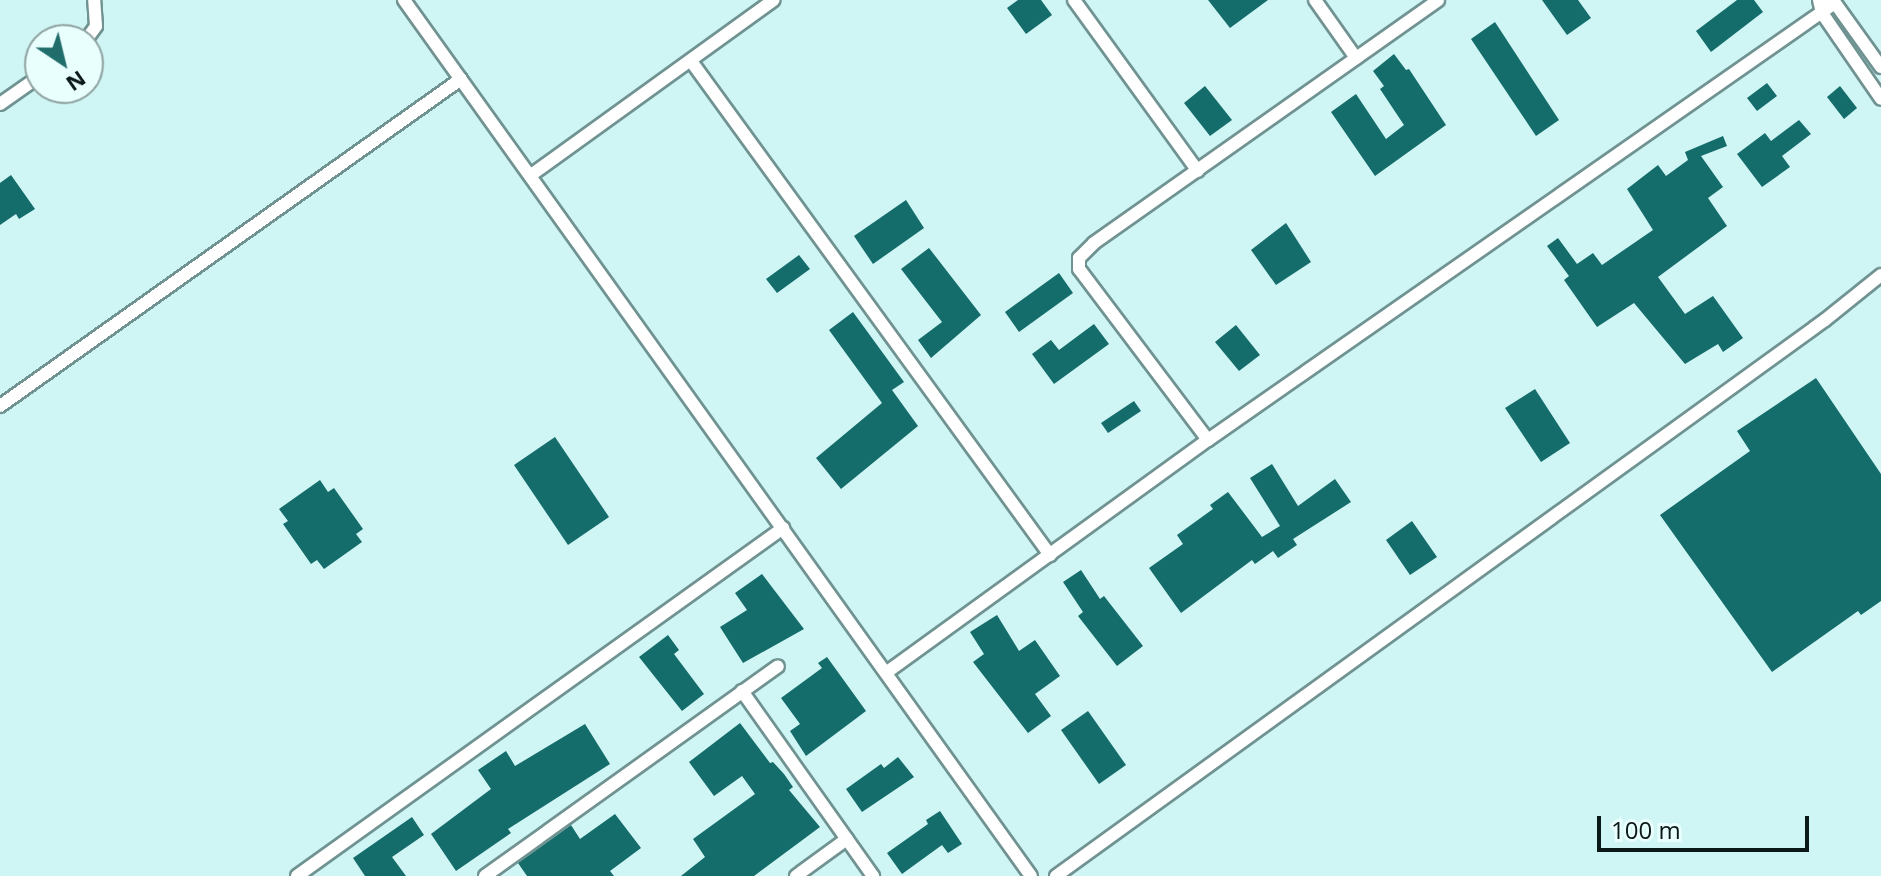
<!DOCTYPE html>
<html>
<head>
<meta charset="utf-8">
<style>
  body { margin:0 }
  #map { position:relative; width:1881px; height:876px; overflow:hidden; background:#cff5f4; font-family:"Open Sans",sans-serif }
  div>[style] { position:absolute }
  .building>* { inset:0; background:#146c6b }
  .roads { filter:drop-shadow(2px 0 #709392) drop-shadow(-2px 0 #709392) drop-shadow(0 2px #709392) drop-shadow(0 -2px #709392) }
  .street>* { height:12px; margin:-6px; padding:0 6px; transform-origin:6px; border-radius:6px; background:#fff }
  span { translate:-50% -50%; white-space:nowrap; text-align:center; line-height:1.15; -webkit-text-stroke:8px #e8fffe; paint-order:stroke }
  .north { position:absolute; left:24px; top:24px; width:80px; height:80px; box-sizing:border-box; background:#e8fffe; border:2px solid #8fa3a2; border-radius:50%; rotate:145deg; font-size:22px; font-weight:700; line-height:32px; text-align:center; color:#0a1817 }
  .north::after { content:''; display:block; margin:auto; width:28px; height:36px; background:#216d6c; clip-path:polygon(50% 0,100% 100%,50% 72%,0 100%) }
  .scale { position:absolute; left:1597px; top:816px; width:212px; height:36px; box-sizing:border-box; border:4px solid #0a1817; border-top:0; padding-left:10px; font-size:24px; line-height:28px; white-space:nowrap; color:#0a1817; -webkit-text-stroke:6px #e8fffe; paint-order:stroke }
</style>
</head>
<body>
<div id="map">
  <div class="building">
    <i style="clip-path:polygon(1018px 0,1041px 0,1052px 15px,1026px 34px,1007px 8px)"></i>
    <i style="clip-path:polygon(1208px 0,1268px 0,1230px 28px)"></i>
    <i style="clip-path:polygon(1542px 0,1578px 0,1591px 18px,1567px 35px)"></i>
    <i style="clip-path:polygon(1737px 0,1754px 0,1763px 12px,1711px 52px,1696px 31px)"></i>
    <i style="clip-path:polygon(1495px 22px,1559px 120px,1536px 136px,1471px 39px)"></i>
    <i style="clip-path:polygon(1394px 54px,1406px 70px,1409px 69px,1446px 125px,1375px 176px,1331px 112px,1356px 94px,1386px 139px,1404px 125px,1380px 89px,1384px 86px,1373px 71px)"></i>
    <i style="clip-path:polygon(1767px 83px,1777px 96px,1757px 111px,1747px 98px)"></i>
    <i style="clip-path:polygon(1205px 86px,1232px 120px,1210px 136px,1184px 103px)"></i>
    <i style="clip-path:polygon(1840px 86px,1857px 108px,1844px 119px,1827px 97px)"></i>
    <i style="clip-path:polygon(1799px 120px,1811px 134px,1782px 156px,1790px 167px,1762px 187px,1737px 154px,1765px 133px,1771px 141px)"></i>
    <i style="clip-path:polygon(1723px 136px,1727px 146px,1701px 156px,1723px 187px,1708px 198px,1727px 226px,1658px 277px,1685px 314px,1713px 296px,1743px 338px,1723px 352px,1718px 344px,1685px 364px,1634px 303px,1597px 327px,1564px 280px,1569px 276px,1547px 246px,1558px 238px,1577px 264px,1593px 253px,1602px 265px,1653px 230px,1627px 189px,1658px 165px,1666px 176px,1688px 160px,1685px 152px)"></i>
    <i style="clip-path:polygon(11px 175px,35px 209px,19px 219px,16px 214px,0 225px,0 183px)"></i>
    <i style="clip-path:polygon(906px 200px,924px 228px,873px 264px,854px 236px)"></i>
    <i style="clip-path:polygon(1286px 223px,1311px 262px,1276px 285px,1251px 250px)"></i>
    <i style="clip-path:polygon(929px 248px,981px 315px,931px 358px,918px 340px,942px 322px,901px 269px)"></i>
    <i style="clip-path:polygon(799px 255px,810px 269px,777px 293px,766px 279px)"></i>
    <i style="clip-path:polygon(1059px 273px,1073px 293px,1019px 332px,1005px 312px)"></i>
    <i style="clip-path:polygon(853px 312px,904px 382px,892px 390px,918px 426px,841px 489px,816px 458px,882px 403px,829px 330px)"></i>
    <i style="clip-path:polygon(1094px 324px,1109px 344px,1054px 384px,1032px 354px,1051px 340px,1059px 350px)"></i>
    <i style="clip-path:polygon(1236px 325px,1260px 355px,1239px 371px,1215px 342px)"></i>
    <i style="clip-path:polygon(1816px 378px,1881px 474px,1881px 601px,1861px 615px,1858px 611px,1772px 672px,1660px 515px,1750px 451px,1737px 431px)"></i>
    <i style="clip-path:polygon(1535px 389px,1570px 443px,1541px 462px,1505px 408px)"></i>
    <i style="clip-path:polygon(1134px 401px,1141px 411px,1108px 433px,1101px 423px)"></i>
    <i style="clip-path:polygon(555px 437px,609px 517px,568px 545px,514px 465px)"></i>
    <i style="clip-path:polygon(1272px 464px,1298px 506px,1335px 479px,1351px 502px,1293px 539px,1297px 545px,1278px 558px,1273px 551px,1255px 564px,1252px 560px,1181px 613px,1149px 568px,1183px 544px,1177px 535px,1213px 509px,1210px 505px,1228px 492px,1262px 537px,1280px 526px,1250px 478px)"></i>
    <i style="clip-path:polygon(320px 480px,328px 492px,334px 488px,363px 529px,356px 534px,362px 542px,324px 569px,317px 560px,311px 564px,283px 524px,288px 521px,279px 509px)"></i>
    <i style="clip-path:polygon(1412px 521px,1437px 557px,1410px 575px,1386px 540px)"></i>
    <i style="clip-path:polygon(1081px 570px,1100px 599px,1104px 596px,1143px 646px,1117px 666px,1078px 616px,1083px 612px,1063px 582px)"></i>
    <i style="clip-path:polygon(762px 574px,804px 629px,743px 663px,720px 627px,747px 610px,735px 593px)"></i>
    <i style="clip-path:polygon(997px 615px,1019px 651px,1035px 640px,1060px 676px,1035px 694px,1051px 716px,1028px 733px,973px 662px,984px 654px,970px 632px)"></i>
    <i style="clip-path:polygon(668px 635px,679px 650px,674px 654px,704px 694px,682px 711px,639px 657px)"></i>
    <i style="clip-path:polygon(827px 657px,866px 711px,806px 756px,790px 731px,800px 724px,781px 698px,822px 668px,818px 663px)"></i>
    <i style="clip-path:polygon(1088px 711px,1126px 765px,1099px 784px,1061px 730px)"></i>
    <i style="clip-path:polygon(740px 723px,770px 763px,773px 762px,784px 774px,793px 787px,789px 790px,820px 827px,754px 876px,681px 876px,705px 857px,693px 839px,755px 794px,742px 776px,714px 796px,689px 762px)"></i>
    <i style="clip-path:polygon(585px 724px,610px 764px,508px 829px,511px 833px,456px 871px,431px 834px,491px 789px,478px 770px,506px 751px,515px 766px)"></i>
    <i style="clip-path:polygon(898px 757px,914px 777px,862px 812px,846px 789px,881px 764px,884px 768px)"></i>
    <i style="clip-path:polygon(940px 811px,962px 844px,948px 853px,942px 845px,902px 874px,887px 853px,928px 824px,926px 820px)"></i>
    <i style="clip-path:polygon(615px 814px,641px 848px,610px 871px,614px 876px,527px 876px,518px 863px,571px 825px,580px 839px)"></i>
    <i style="clip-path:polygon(412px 817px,424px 835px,392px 857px,406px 876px,365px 876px,353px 858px)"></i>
  </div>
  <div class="roads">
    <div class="street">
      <i style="left:404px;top:0;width:1077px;rotate:54.41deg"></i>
      <i style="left:1074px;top:0;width:211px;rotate:54.1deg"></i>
      <i style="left:1315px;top:0;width:71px;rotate:54.7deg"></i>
      <i style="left:1819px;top:0;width:13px;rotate:77deg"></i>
      <i style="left:1822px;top:13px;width:104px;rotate:55.5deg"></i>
      <i style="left:1829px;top:1px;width:6px;rotate:18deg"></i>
      <i style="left:1835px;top:3px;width:79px;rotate:54.3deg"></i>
      <i style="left:86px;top:40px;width:17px;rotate:-54deg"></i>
      <i style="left:96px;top:26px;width:26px;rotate:-94deg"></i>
      <i style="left:691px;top:61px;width:611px;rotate:53.99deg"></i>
      <i style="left:0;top:104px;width:49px;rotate:-35deg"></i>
      <i style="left:531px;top:175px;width:299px;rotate:-35.8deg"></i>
      <i style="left:0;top:406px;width:565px;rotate:-35.35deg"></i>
      <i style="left:1208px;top:440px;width:214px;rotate:-127deg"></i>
      <i style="left:1079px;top:269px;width:11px;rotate:-90deg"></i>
      <i style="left:1079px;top:258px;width:21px;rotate:-45deg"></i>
      <i style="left:1094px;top:243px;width:421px;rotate:-35.2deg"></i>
      <i style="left:887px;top:672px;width:396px;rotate:-35.9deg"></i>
      <i style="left:1208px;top:440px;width:764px;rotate:-34.88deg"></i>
      <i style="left:742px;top:691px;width:227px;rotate:54.7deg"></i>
      <i style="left:297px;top:876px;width:598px;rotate:-35.6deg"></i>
      <i style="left:485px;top:876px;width:360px;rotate:-35.6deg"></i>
      <i style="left:796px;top:876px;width:63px;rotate:-36deg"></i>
      <i style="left:1056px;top:876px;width:949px;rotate:-35.87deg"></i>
      <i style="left:1825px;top:320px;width:72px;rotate:-38.8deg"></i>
    </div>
  </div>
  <div class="north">N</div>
  <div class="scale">100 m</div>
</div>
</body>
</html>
